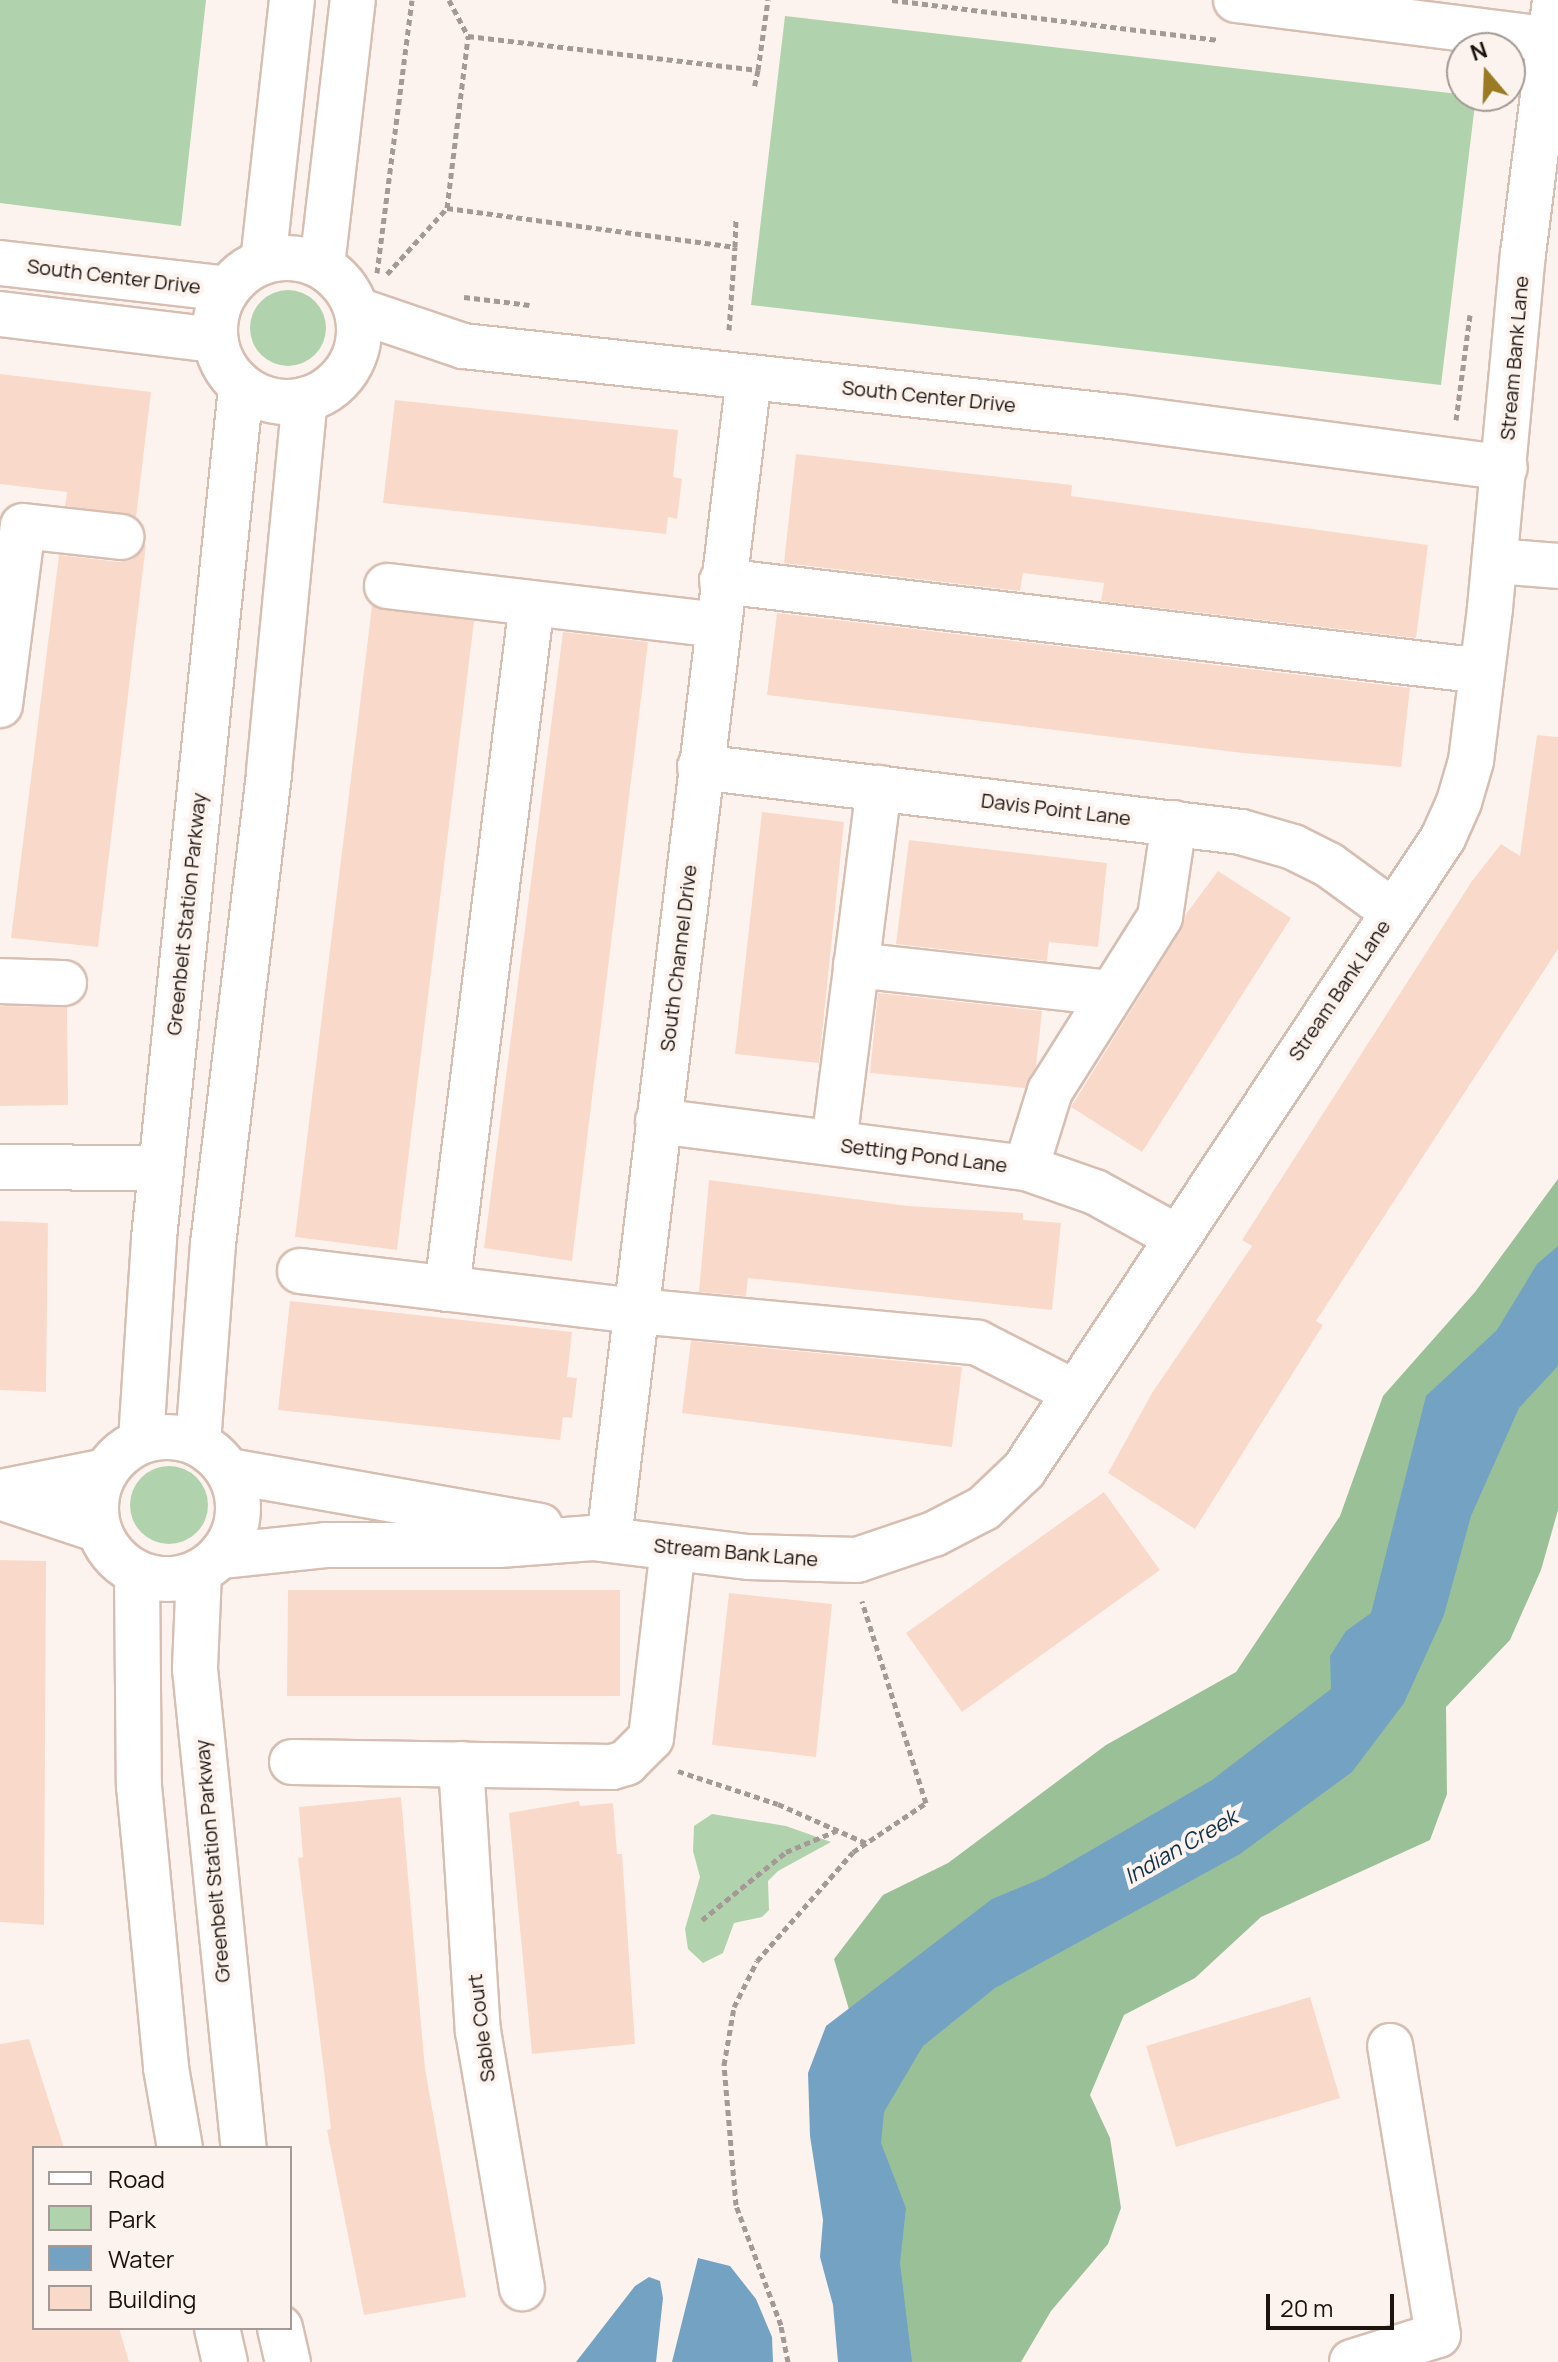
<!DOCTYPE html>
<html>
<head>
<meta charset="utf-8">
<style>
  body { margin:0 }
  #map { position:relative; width:1558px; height:2362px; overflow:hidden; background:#fdf3ee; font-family:Manrope,sans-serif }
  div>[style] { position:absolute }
  .green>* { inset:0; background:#b0d3ad }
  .round { border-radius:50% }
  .forest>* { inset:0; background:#9ac098 }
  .water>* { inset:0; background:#74a2c2 }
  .building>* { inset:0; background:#f9daca }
  .path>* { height:5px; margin-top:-2.5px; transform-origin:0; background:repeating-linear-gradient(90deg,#a39995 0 6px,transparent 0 10px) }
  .roads { filter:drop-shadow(2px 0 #d7beb2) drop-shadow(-2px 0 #d7beb2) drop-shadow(0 2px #d7beb2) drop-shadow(0 -2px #d7beb2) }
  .minor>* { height:44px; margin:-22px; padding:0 22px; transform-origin:22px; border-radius:22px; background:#fff }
  .minor>.ring { margin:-22px; padding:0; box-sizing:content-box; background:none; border:44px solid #fff; border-radius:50% }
  span { translate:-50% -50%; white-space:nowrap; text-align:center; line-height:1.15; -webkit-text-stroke:8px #fdf3ee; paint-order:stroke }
  .street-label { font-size:20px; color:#1c130f }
  .water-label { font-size:22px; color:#0a3148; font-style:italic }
  .legend { position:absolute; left:32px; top:2146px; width:260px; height:184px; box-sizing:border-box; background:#fdf3ee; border:2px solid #a39995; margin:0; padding:10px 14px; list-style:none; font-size:24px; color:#1c130f }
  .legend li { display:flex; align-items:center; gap:16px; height:40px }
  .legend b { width:40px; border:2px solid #a39995 }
  .north { position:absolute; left:1446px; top:32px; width:80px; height:80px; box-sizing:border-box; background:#fdf3ee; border:2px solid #a39995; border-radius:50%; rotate:341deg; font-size:22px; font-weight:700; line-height:32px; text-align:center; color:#1c130f }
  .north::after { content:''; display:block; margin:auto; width:28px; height:36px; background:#9a7a23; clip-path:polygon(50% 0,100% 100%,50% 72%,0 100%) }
  .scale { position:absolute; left:1266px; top:2294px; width:128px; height:36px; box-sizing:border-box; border:4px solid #1c130f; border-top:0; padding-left:10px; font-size:24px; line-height:28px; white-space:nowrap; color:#1c130f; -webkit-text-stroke:6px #fdf3ee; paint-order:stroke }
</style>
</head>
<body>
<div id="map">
  <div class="green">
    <i style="clip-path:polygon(0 0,206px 0,181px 226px,0 203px)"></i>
    <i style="clip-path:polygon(785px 16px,1476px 96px,1441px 385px,751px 305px)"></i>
    <i class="round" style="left:250px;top:290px;width:76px;height:76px"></i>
    <i class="round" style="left:130px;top:1466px;width:78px;height:78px"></i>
    <i style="clip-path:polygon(712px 1814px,786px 1826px,831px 1842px,778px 1871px,768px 1881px,769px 1910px,762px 1917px,734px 1923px,723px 1953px,703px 1963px,688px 1949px,685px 1929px,700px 1877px,693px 1851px,694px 1826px)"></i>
  </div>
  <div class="forest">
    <i style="clip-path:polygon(1558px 1179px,1558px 1510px,1541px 1570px,1510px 1640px,1446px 1707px,1447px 1794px,1430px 1840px,1261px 1917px,1195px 1978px,1124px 2015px,1090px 2095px,1110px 2138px,1121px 2208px,1108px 2244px,1051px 2311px,1021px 2362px,883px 2362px,872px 2087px,834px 1959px,883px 1895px,948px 1863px,1106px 1745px,1236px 1672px,1340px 1516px,1383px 1396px,1475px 1292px)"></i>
  </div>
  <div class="water">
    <i style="clip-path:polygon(1558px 1246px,1558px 1366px,1519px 1408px,1471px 1516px,1444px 1615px,1404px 1703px,1352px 1772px,1240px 1854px,995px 1988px,923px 2046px,884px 2112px,881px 2143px,906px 2208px,900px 2263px,912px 2362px,838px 2362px,833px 2305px,820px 2257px,823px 2220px,810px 2136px,808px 2073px,826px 2026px,992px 1899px,1043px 1878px,1212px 1780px,1331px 1689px,1330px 1656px,1346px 1631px,1371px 1613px,1426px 1396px,1497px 1330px,1537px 1264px)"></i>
    <i style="clip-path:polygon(698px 2258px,730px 2266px,756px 2299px,772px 2337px,773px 2362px,672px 2362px)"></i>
    <i style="clip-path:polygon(649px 2277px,660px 2281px,663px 2298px,656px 2362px,576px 2362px,635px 2286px)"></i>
  </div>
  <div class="building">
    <i style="clip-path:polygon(0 374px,151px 392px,136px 517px,65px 506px,67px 492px,0 484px)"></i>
    <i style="clip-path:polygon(395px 400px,678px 430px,673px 477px,682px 479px,677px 519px,668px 517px,666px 534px,383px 503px)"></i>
    <i style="clip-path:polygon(796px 454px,1072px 485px,1071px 496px,1428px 545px,1416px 638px,1101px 601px,1104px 583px,1023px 573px,1020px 591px,784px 563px)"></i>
    <i style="clip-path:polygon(146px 544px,98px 947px,11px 938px,59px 555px,119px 562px,132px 560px)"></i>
    <i style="clip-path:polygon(372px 606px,474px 621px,397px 1250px,295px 1237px)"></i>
    <i style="clip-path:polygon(777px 613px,1410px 688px,1401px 767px,1243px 753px,767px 695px)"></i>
    <i style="clip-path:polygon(563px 632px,648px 642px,572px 1261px,484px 1248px)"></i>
    <i style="clip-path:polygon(1537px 735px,1558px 737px,1558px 949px,1316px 1321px,1323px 1325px,1195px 1529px,1108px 1473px,1152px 1393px,1252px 1246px,1242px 1240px,1472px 881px,1501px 844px,1520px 856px)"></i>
    <i style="clip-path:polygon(762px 812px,844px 822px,819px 1063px,735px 1054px)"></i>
    <i style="clip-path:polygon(909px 840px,1107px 863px,1098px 947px,1049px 942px,1047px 961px,896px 944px)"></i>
    <i style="clip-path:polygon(1218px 871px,1291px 918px,1142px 1152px,1071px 1107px,1181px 930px,1186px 914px)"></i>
    <i style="clip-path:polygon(878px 993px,1042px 1011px,1036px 1066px,1025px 1088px,870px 1073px)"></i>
    <i style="clip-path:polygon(0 1006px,67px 1007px,68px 1105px,0 1106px)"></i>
    <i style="clip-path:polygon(709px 1180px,908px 1206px,1023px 1213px,1023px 1220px,1061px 1223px,1052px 1310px,748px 1278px,746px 1296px,699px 1292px)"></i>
    <i style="clip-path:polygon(0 1221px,48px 1223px,46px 1392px,0 1390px)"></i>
    <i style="clip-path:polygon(290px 1301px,572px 1332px,567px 1377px,577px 1378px,572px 1418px,563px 1417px,560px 1440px,278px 1410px)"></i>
    <i style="clip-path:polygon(691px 1341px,962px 1367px,952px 1447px,682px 1413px)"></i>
    <i style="clip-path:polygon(1104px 1492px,1160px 1570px,962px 1712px,906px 1633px)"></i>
    <i style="clip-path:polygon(0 1560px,46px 1561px,44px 1925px,0 1922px)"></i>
    <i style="clip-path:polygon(288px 1590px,620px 1590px,620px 1696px,287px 1696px)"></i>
    <i style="clip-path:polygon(729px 1593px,832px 1604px,816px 1757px,712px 1745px)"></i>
    <i style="clip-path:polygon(401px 1797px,425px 2069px,466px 2297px,364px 2315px,327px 2130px,331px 2129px,298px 1858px,303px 1857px,299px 1807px)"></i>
    <i style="clip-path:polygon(579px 1801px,580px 1806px,613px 1803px,617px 1854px,622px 1854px,635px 2044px,532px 2054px,509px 1813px)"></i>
    <i style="clip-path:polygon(1310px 1997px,1340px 2098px,1176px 2147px,1146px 2046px)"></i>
    <i style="clip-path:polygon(29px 2039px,64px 2148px,34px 2148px,34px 2328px,119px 2328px,129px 2362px,0 2362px,0 2044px)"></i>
  </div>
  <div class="path">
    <i style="left:449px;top:0;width:41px;rotate:62.2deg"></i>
    <i style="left:892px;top:0;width:327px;rotate:7deg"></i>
    <i style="left:758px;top:70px;width:71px;rotate:-81.9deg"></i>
    <i style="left:447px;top:208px;width:291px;rotate:7.7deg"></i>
    <i style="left:735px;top:247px;width:29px;rotate:-88deg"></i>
    <i style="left:377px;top:273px;width:275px;rotate:-82.7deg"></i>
    <i style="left:387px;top:274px;width:89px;rotate:-47.7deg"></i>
    <i style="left:447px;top:208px;width:173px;rotate:-83deg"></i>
    <i style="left:468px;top:36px;width:292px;rotate:6.7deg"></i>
    <i style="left:758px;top:70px;width:19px;rotate:102deg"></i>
    <i style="left:464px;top:297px;width:66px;rotate:6.9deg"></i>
    <i style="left:729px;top:330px;width:83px;rotate:-85.9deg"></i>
    <i style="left:1456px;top:420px;width:106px;rotate:-82.4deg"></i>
    <i style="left:678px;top:1771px;width:105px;rotate:18.3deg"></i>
    <i style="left:778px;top:1804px;width:96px;rotate:23.9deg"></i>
    <i style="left:702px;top:1920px;width:108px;rotate:-39deg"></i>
    <i style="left:786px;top:1852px;width:56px;rotate:-22.9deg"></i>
    <i style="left:788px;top:2362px;width:38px;rotate:-101deg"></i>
    <i style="left:781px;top:2325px;width:128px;rotate:-110.6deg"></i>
    <i style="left:736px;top:2205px;width:141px;rotate:-94.9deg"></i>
    <i style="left:724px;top:2065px;width:59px;rotate:-80.2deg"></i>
    <i style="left:734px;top:2007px;width:51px;rotate:-63.4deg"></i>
    <i style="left:757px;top:1961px;width:145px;rotate:-48.6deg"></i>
    <i style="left:853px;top:1852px;width:88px;rotate:-33.9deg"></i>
    <i style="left:926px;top:1803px;width:212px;rotate:-107.6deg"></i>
  </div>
  <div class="roads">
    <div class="minor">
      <i style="left:1236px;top:0;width:318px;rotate:7.2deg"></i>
      <i class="ring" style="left:215px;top:258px;width:100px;height:100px"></i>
      <i style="left:263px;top:262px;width:264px;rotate:-83.7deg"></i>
      <i style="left:0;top:263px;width:229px;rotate:6.5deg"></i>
      <i style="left:322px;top:266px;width:268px;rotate:-83.4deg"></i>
      <i style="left:357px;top:310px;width:112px;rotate:18.8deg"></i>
      <i style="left:463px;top:346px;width:661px;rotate:6.17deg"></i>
      <i style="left:1120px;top:417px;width:388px;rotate:7.5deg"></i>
      <i style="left:0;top:314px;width:217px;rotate:6.9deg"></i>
      <i style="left:1495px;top:561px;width:63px;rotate:4.5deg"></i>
      <i style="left:722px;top:581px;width:765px;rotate:6.75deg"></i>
      <i style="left:387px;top:586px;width:332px;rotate:6.7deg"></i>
      <i style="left:0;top:705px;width:180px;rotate:-82.7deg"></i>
      <i style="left:23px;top:526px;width:99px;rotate:6.4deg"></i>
      <i style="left:700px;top:767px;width:545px;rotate:6.85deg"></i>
      <i style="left:1241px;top:832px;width:54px;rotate:16.1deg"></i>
      <i style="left:1293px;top:847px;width:40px;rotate:26.6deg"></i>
      <i style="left:1329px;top:865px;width:78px;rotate:36.1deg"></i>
      <i style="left:856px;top:965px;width:255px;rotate:6.3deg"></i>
      <i style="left:0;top:981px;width:64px;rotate:1.8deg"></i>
      <i style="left:658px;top:1121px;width:371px;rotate:7.3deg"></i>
      <i style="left:1026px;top:1168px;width:73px;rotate:19.2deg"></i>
      <i style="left:1095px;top:1192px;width:91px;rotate:28.8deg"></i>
      <i style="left:834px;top:1143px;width:358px;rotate:-82.8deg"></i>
      <i style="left:0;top:1167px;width:160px;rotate:0.4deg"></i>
      <i style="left:1026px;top:1168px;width:81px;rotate:-72.7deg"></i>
      <i style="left:1050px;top:1091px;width:206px;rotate:-57.7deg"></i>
      <i style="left:1160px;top:917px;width:95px;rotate:-81.5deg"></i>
      <i style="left:300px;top:1271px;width:338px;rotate:6.8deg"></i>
      <i style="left:636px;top:1311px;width:343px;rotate:5.3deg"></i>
      <i style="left:978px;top:1343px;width:108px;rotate:27deg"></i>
      <i style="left:447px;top:1289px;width:691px;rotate:-82.94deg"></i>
      <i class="ring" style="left:96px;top:1437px;width:98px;height:98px"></i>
      <i style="left:141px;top:1441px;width:203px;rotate:-86.3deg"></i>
      <i style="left:154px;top:1238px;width:855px;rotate:-84.16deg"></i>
      <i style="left:198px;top:1443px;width:200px;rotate:-85.7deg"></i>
      <i style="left:213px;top:1244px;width:476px;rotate:-83.2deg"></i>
      <i style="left:269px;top:771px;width:373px;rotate:-84.5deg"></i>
      <i style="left:229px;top:1471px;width:316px;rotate:10deg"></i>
      <i style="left:0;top:1492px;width:108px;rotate:-11.2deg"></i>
      <i style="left:0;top:1497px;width:104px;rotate:18.4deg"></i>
      <i style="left:609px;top:1539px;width:1170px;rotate:-83.13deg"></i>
      <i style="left:221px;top:1556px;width:105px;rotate:-6deg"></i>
      <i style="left:325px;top:1545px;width:174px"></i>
      <i style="left:499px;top:1545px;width:94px;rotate:-4.3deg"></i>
      <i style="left:593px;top:1538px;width:156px;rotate:7deg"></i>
      <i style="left:748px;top:1557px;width:109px;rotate:1.6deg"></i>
      <i style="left:857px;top:1560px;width:81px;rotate:-18.7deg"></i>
      <i style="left:934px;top:1534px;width:56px;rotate:-27.5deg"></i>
      <i style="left:984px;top:1508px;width:55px;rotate:-43.5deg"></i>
      <i style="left:1024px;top:1470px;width:758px;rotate:-56.46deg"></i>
      <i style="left:1443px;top:838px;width:39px;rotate:-66deg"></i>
      <i style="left:1459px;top:802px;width:43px;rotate:-73.7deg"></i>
      <i style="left:1471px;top:761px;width:154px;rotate:-82.9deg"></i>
      <i style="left:1490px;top:608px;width:356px;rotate:-84.7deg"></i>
      <i style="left:1523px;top:254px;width:256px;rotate:-82.8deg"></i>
      <i style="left:199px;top:1572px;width:97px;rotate:92.4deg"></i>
      <i style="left:195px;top:1669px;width:481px;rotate:84.2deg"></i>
      <i style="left:137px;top:1573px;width:213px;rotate:89.5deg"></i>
      <i style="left:139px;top:1786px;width:283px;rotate:84.5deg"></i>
      <i style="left:166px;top:2068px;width:81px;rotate:80.1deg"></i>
      <i style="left:292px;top:1762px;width:320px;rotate:0.9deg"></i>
      <i style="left:612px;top:1767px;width:15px;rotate:-16deg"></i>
      <i style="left:626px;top:1763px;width:35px;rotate:-45deg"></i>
      <i style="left:651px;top:1738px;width:191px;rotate:-83.4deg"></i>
      <i style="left:461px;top:1764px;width:268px;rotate:86.4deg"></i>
      <i style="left:478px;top:2031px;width:261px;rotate:80.3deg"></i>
      <i style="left:217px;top:2328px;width:35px;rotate:77deg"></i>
      <i style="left:280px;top:2328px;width:35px;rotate:77deg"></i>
      <i style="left:1352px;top:2362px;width:90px;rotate:-17.4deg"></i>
      <i style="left:1438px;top:2335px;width:293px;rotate:-99.4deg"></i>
    </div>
  </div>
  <div class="street-label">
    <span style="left:114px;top:276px;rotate:7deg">South Center Drive</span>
    <span style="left:1514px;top:358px;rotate:-85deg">Stream Bank Lane</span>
    <span style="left:929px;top:396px;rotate:6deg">South Center Drive</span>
    <span style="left:1056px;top:809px;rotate:7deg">Davis Point Lane</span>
    <span style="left:186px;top:914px;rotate:-84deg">Greenbelt Station Parkway</span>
    <span style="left:678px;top:958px;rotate:-83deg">South Channel Drive</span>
    <span style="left:1339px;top:990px;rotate:-56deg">Stream Bank Lane</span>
    <span style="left:924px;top:1155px;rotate:7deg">Setting Pond Lane</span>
    <span style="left:736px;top:1552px;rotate:5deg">Stream Bank Lane</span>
    <span style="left:212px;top:1861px;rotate:-95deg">Greenbelt Station Parkway</span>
    <span style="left:481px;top:2028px;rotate:-97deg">Sable Court</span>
  </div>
  <div class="water-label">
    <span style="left:1181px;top:1847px;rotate:-30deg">Indian Creek</span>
  </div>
  <ul class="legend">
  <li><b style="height:10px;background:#fff"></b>Road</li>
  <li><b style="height:22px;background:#b0d3ad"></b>Park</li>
  <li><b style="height:22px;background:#74a2c2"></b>Water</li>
  <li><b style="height:22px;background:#f9daca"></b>Building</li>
  </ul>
  <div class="north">N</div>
  <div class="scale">20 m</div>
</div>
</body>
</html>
